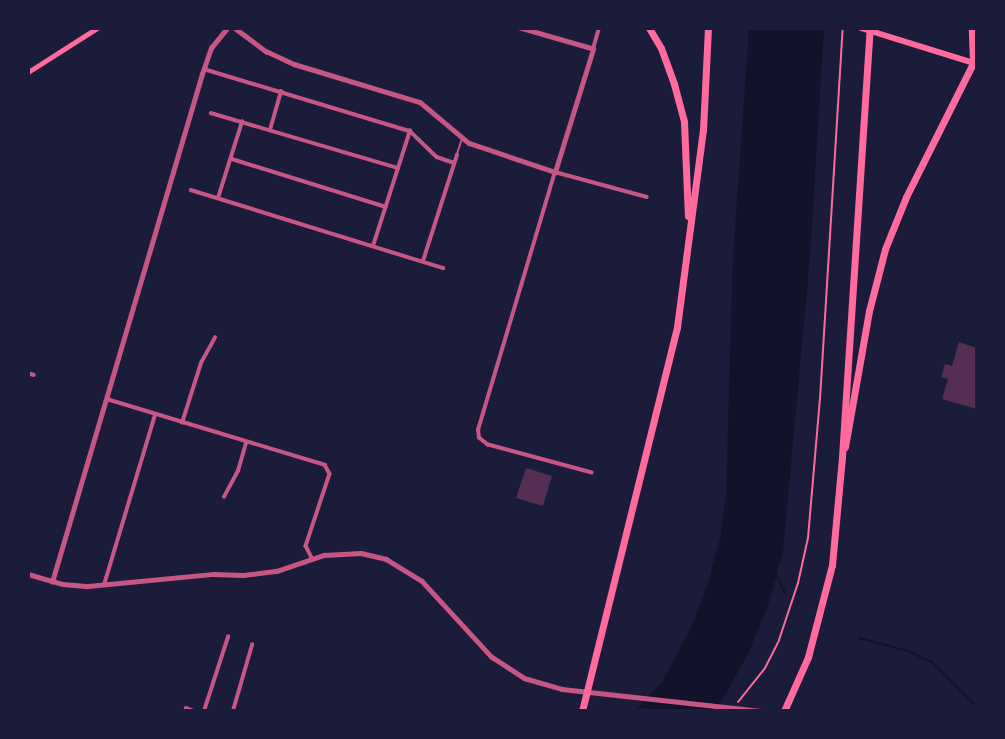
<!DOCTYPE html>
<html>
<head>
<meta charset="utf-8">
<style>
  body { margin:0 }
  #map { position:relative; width:1005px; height:739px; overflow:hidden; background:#1b1b3a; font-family:Poppins,sans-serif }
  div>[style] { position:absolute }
  .water>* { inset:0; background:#12122b }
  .stream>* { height:2px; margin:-1px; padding:0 1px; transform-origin:1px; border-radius:1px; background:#12122b }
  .building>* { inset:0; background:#542f53 }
  .path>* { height:2px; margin:-1px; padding:0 1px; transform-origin:1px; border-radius:1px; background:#ff6b9d }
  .service>* { height:2px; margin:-1px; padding:0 1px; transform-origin:1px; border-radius:1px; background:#c65784 }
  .minor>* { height:3.5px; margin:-1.75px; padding:0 1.75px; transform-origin:1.75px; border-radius:1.75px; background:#c65784 }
  .tertiary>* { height:4.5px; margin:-2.25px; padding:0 2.25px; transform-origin:2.25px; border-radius:2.25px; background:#c65784 }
  .secondary>* { height:5px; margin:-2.5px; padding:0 2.5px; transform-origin:2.5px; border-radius:2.5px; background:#ff6b9d }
  .primary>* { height:6px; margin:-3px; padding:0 3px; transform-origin:3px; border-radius:3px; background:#ff6b9d }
  .motorway>* { height:7px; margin:-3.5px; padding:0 3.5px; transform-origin:3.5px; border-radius:3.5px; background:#ff6b9d }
  span { translate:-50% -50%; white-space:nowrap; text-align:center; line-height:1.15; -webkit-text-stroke:5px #1b1b3a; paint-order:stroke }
  .frame { position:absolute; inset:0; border:30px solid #1b1b3a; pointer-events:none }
</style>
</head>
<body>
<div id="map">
  <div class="water">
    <i style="clip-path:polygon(749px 28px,824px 28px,810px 257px,783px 551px,768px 605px,748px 654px,716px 711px,636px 711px,663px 680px,691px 628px,708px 583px,721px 534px,726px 495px,733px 258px)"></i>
  </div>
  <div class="stream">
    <i style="left:776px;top:575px;width:20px;rotate:63deg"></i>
    <i style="left:859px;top:638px;width:51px;rotate:14.9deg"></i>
    <i style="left:908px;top:651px;width:26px;rotate:25deg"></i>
    <i style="left:932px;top:662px;width:64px;rotate:45deg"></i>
  </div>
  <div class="building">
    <i style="clip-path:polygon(959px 342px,977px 348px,977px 409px,942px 399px,948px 379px,941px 377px,945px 364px,952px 366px)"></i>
    <i style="clip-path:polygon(526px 468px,552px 476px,543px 506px,516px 498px)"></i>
  </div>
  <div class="path">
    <i style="left:738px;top:702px;width:43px;rotate:-51.5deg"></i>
    <i style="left:765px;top:668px;width:31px;rotate:-63deg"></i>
    <i style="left:779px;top:640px;width:60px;rotate:-71.6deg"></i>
    <i style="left:798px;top:583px;width:46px;rotate:-77.5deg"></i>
    <i style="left:808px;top:538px;width:140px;rotate:-85.1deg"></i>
    <i style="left:820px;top:399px;width:372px;rotate:-86.5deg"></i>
  </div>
  <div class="service">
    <i style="left:457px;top:154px;width:16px;rotate:-72deg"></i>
  </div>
  <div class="minor">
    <i style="left:593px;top:49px;width:22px;rotate:-74deg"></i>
    <i style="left:204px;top:69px;width:215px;rotate:16.8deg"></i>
    <i style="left:410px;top:131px;width:37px;rotate:44deg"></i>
    <i style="left:437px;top:157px;width:18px;rotate:19deg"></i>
    <i style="left:211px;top:113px;width:195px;rotate:16.4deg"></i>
    <i style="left:270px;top:130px;width:40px;rotate:-74deg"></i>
    <i style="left:232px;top:159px;width:161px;rotate:17.3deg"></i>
    <i style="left:191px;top:190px;width:264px;rotate:17.2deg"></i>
    <i style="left:218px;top:198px;width:80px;rotate:-72.5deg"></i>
    <i style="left:373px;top:246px;width:121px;rotate:-72.2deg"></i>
    <i style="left:423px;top:261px;width:111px;rotate:-72.2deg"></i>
    <i style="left:28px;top:373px;width:6px;rotate:18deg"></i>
    <i style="left:107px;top:399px;width:228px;rotate:16.8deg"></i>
    <i style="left:325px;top:465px;width:10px;rotate:61deg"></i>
    <i style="left:330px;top:474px;width:76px;rotate:108.4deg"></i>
    <i style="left:306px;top:546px;width:13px;rotate:63deg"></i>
    <i style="left:182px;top:423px;width:63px;rotate:-72.4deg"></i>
    <i style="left:201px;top:363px;width:29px;rotate:-61deg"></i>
    <i style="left:592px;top:473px;width:108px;rotate:-164.9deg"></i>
    <i style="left:488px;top:445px;width:11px;rotate:-142deg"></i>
    <i style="left:479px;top:438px;width:8px;rotate:-97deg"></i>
    <i style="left:478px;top:430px;width:269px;rotate:-73.4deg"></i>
    <i style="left:555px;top:172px;width:95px;rotate:15.2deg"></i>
    <i style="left:224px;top:497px;width:30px;rotate:-62deg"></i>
    <i style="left:238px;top:471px;width:29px;rotate:-74deg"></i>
    <i style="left:104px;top:585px;width:177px;rotate:-73.3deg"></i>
    <i style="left:186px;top:708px;width:9px;rotate:21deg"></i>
    <i style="left:204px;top:711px;width:78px;rotate:-72deg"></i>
    <i style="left:233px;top:711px;width:69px;rotate:-73.9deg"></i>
  </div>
  <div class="tertiary">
    <i style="left:235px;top:28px;width:39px;rotate:37deg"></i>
    <i style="left:266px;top:51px;width:31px;rotate:25deg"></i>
    <i style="left:294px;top:64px;width:132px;rotate:16.8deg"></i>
    <i style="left:420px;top:102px;width:64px;rotate:39.9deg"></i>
    <i style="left:469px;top:143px;width:91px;rotate:18.6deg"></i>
    <i style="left:555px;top:172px;width:129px;rotate:-72.8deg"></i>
    <i style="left:593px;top:49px;width:76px;rotate:-164deg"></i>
    <i style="left:28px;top:574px;width:36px;rotate:16deg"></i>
    <i style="left:63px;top:584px;width:25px;rotate:5deg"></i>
    <i style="left:88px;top:586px;width:126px;rotate:-5.5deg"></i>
    <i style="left:213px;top:574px;width:30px;rotate:2deg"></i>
    <i style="left:243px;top:575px;width:34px;rotate:-7deg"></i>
    <i style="left:277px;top:571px;width:50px;rotate:-18.8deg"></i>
    <i style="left:324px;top:555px;width:37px;rotate:-3deg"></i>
    <i style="left:361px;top:553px;width:26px;rotate:13deg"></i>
    <i style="left:386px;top:559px;width:42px;rotate:31.4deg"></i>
    <i style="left:422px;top:581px;width:103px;rotate:47.4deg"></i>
    <i style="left:492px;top:657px;width:38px;rotate:33deg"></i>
    <i style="left:524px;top:678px;width:40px;rotate:16deg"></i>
    <i style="left:562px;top:689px;width:200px;rotate:6.3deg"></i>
    <i style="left:52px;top:582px;width:530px;rotate:-73.55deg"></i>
    <i style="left:202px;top:74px;width:28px;rotate:-71deg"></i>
    <i style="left:211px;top:48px;width:26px;rotate:-51deg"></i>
  </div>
  <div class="secondary">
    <i style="left:28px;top:72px;width:82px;rotate:-32.5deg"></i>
  </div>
  <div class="primary">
    <i style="left:861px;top:28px;width:121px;rotate:17.2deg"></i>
  </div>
  <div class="motorway">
    <i style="left:649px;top:28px;width:23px;rotate:59deg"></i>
    <i style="left:661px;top:48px;width:38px;rotate:70deg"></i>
    <i style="left:674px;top:84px;width:39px;rotate:75deg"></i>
    <i style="left:684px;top:122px;width:94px;rotate:87.6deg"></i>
    <i style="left:845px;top:447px;width:138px;rotate:-80deg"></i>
    <i style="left:869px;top:311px;width:64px;rotate:-75.5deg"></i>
    <i style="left:885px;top:249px;width:56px;rotate:-68deg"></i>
    <i style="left:906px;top:197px;width:150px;rotate:-63.4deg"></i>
    <i style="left:973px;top:63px;width:35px;rotate:-92deg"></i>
    <i style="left:582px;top:711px;width:396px;rotate:-76.1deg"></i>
    <i style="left:677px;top:327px;width:199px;rotate:-82.5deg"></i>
    <i style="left:703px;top:130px;width:102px;rotate:-87.2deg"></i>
    <i style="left:784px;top:711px;width:59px;rotate:-66deg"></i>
    <i style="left:808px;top:657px;width:95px;rotate:-75.4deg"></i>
    <i style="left:832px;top:565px;width:108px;rotate:-84.7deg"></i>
    <i style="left:842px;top:457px;width:430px;rotate:-86.3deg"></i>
  </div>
  <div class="frame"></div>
</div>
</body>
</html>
